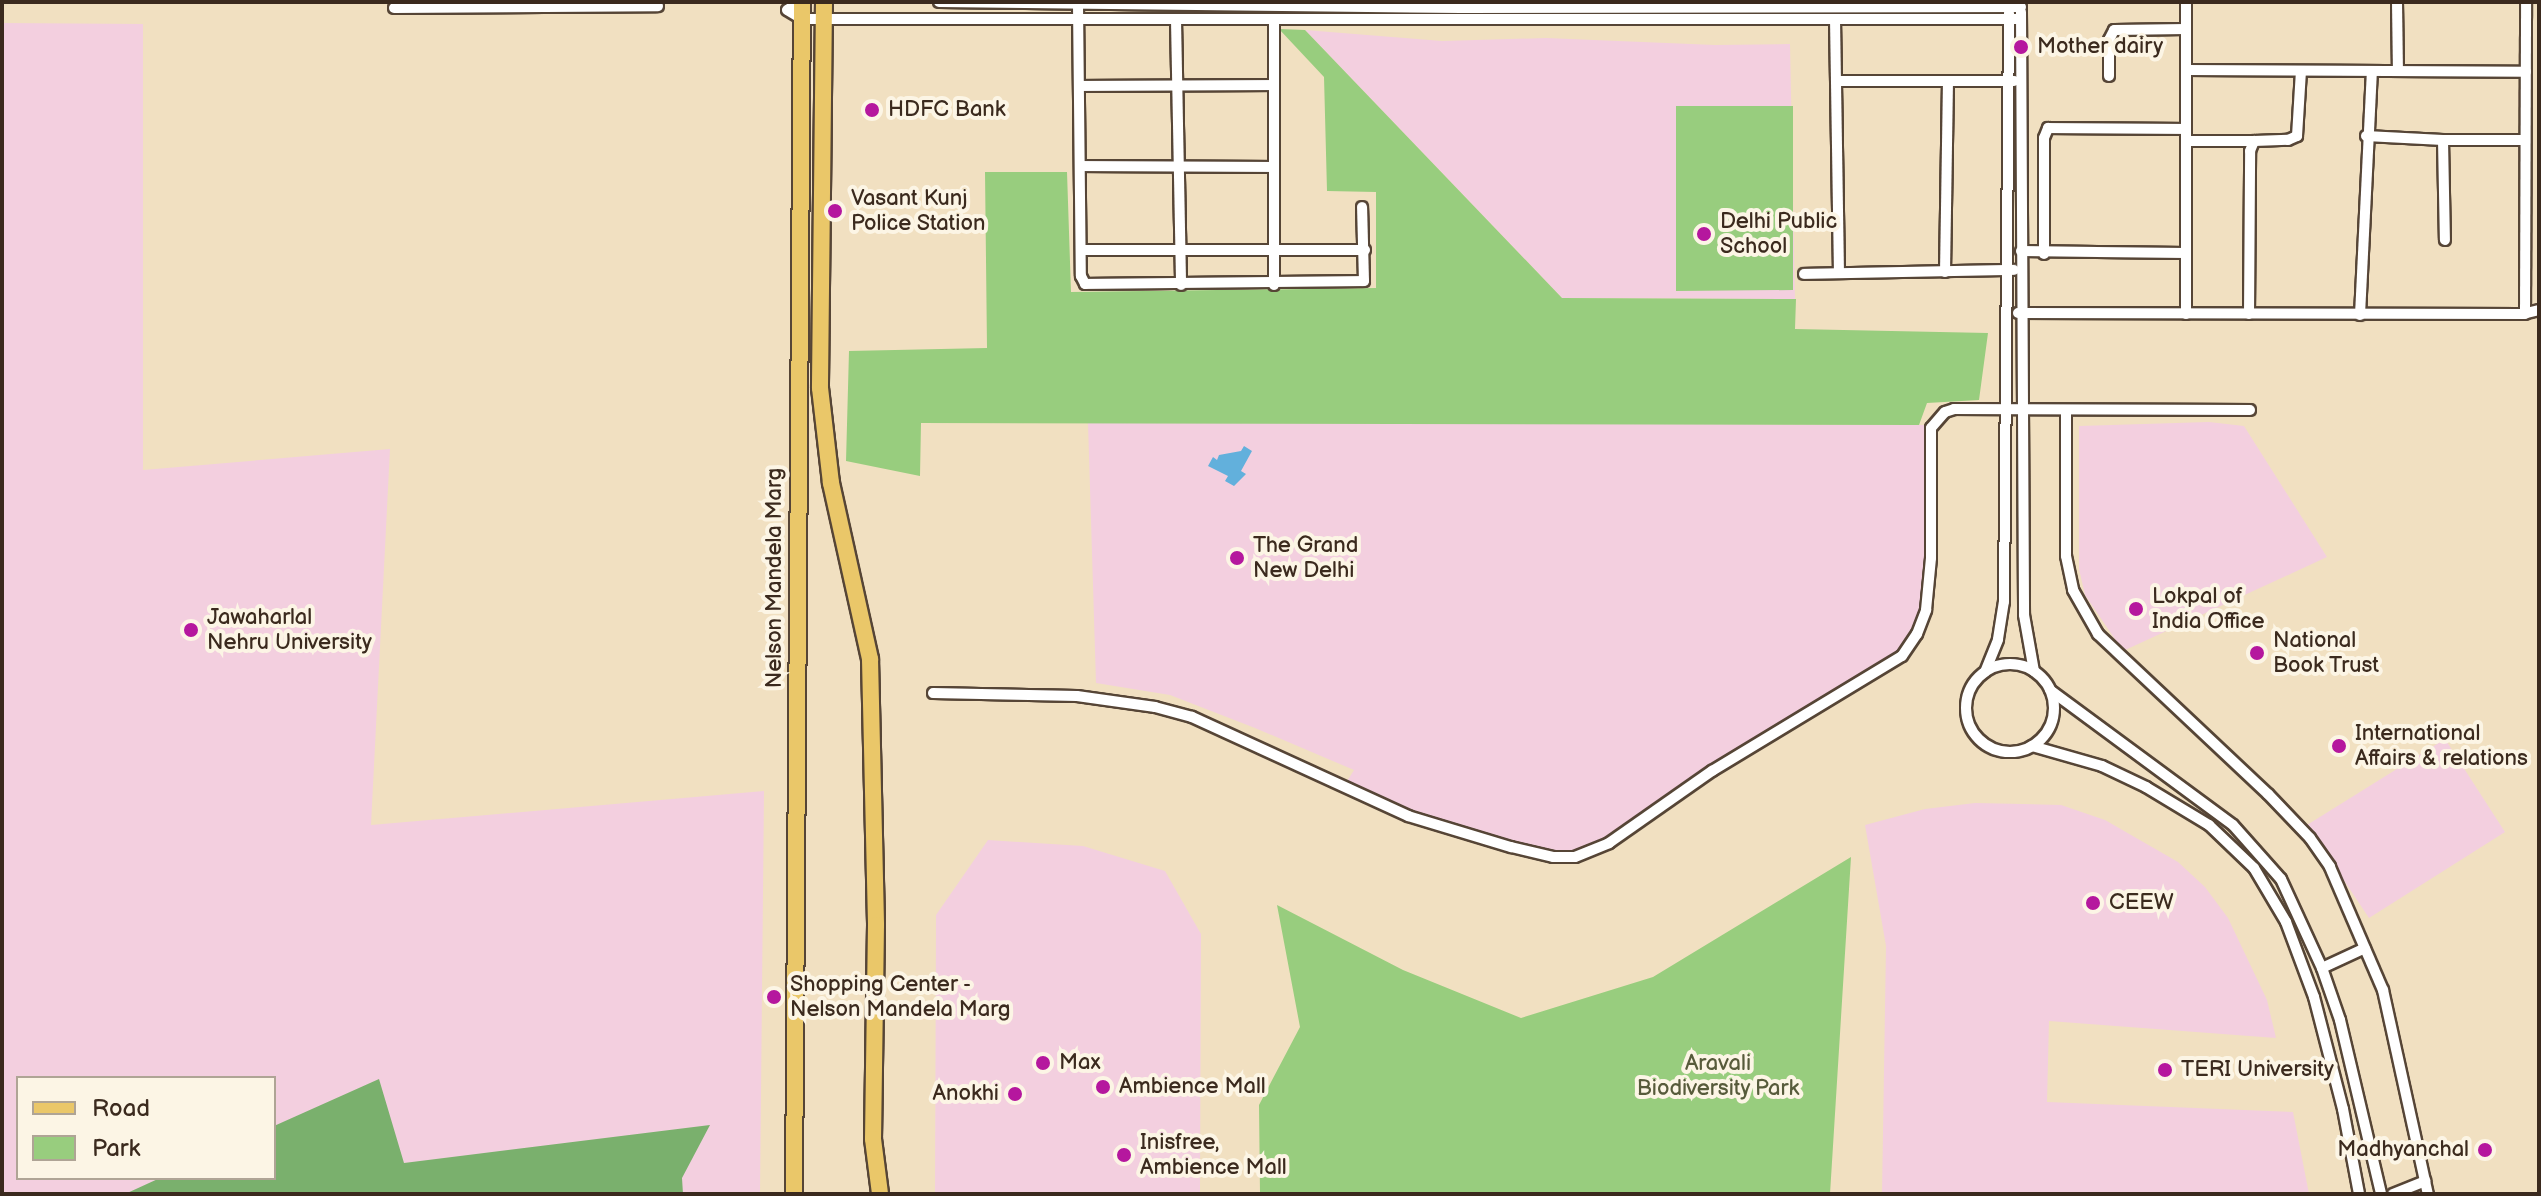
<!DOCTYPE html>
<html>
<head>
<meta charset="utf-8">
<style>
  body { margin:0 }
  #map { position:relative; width:2541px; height:1196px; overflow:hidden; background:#f1e0c1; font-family:"Balsamiq Sans",sans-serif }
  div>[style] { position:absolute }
  .built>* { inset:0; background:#f3cfdf }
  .green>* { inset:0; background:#98cd7e }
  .forest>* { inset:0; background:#7ab06d }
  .water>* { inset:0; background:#62b0dc }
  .roads { filter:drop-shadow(2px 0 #564536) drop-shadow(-2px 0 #564536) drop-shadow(0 2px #564536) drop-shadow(0 -2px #564536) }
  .minor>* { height:10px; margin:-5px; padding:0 5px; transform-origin:5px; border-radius:5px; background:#fff }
  .minor>.ring { margin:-5px; padding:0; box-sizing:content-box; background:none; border:10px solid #fff; border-radius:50% }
  .primary>* { height:16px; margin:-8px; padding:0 8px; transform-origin:8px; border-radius:8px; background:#eac769 }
  .dots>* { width:22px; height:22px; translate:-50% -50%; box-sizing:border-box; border:4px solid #fcf5e5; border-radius:50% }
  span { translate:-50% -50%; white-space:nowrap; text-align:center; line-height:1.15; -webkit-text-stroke:8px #fcf5e5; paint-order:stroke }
  .poi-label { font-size:22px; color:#3b2a1e }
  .left { translate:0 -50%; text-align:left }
  .right { translate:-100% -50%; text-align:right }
  .street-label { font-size:22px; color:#3b2a1e }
  .park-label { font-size:22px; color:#575b3b }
  .frame { position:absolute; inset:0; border:4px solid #3b2a1e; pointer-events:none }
  .legend { position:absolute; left:16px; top:1076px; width:260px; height:104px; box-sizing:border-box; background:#fcf5e5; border:2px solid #afa495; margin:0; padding:10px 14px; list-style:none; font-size:24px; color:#3b2a1e }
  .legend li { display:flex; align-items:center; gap:16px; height:40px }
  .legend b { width:40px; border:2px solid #afa495 }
</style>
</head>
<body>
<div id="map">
  <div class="built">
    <i style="clip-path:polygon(evenodd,2px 23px,143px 24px,143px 470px,390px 449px,371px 825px,764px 791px,760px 1194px,2px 1194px,2px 23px,18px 1078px,274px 1078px,274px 1178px,18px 1178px,18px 1078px)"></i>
    <i style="clip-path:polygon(1305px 30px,1442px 41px,1546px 38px,1715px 45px,1790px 44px,1795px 299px,1562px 298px)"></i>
    <i style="clip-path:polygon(1384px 422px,1929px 425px,1926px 610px,1902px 656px,1592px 853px,1532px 852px,1399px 812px,1344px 786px,1354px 770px,1255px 728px,1170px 695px,1096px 683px,1088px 423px)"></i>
    <i style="clip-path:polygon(2209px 422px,2244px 426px,2327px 557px,2123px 651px,2085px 595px,2079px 569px,2079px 426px)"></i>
    <i style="clip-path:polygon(2445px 739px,2505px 832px,2369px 918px,2307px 825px)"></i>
    <i style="clip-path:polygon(1975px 803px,2061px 805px,2105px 820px,2178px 862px,2205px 887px,2228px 918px,2267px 1000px,2276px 1038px,2049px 1021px,2047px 1102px,2293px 1112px,2309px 1194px,1882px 1194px,1886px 946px,1865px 825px,1925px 809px)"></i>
    <i style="clip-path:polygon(988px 840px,1083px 846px,1165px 871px,1201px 934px,1200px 1194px,935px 1194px,936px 915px)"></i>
  </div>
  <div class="green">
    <i style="clip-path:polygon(1279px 29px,1305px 30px,1562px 298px,1796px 299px,1795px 329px,1988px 333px,1979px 400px,1927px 403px,1919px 425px,921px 423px,920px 476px,846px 461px,849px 351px,987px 348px,985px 172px,1067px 172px,1071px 292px,1376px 288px,1376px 192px,1327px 191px,1324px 77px)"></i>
    <i style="clip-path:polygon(1676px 106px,1793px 106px,1793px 290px,1676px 291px)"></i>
    <i style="clip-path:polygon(1851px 857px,1830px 1194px,1260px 1194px,1259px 1105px,1300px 1027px,1277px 905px,1403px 970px,1521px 1018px,1653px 977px)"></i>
  </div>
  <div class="forest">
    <i style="clip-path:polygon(379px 1079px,404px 1163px,710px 1125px,682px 1178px,683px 1194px,125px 1194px,160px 1178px,274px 1178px,274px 1126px)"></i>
  </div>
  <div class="water">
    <i style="clip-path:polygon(1244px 446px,1252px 451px,1241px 471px,1246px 474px,1234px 486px,1225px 481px,1228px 476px,1208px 466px,1213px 457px,1217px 460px,1219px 455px,1241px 451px)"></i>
  </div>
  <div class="roads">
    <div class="minor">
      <i style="left:799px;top:2px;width:14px;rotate:146deg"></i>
      <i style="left:787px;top:10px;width:17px;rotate:31deg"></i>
      <i style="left:802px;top:19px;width:1219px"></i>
      <i style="left:939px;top:2px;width:522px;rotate:0.66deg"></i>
      <i style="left:1461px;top:8px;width:560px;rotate:-0.1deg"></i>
      <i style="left:2186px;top:2px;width:312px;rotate:90deg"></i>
      <i style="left:2397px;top:2px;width:69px;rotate:89.2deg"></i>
      <i style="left:1078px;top:5px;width:271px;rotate:89.4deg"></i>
      <i style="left:1081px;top:276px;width:9px;rotate:63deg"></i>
      <i style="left:1085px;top:284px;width:279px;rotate:-0.6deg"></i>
      <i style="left:1364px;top:281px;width:74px;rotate:-91.5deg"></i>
      <i style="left:394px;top:8px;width:264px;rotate:-0.4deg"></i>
      <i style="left:2021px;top:12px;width:603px;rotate:89.71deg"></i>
      <i style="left:2024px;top:615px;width:57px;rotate:79.9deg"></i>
      <i style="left:1835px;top:19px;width:254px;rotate:89.1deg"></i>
      <i style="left:1176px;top:20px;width:265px;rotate:88.9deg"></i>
      <i style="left:2186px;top:70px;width:340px;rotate:0.3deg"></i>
      <i style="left:2109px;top:76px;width:36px;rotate:-90deg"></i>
      <i style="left:2109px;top:40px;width:11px;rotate:-63deg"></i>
      <i style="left:2114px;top:30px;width:72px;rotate:-0.8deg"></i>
      <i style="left:1836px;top:81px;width:178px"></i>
      <i style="left:1079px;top:86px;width:195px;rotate:-0.3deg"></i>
      <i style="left:2366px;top:136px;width:77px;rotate:3deg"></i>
      <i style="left:2443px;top:140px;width:100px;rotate:88.9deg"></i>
      <i style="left:2443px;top:140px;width:82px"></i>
      <i style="left:2186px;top:141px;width:68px"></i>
      <i style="left:1080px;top:166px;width:194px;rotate:0.3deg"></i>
      <i style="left:1081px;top:250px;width:284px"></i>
      <i style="left:2021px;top:251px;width:165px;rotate:0.7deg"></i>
      <i style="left:2044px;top:254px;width:116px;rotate:-90deg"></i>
      <i style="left:2044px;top:138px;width:11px;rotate:-68deg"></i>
      <i style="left:2048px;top:128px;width:138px;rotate:0.4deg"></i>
      <i style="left:1945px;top:272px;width:191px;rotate:-89.1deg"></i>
      <i style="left:1804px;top:274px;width:210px;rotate:-1.1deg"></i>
      <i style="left:1274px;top:285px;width:265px;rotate:-90deg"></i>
      <i style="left:2018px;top:313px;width:505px;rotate:0.11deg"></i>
      <i style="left:2523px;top:314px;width:16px;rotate:-14deg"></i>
      <i style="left:2249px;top:314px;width:163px;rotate:-89.6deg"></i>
      <i style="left:2250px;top:151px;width:11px;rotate:-68deg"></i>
      <i style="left:2254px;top:141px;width:34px;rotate:-2deg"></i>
      <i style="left:2288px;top:140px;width:10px;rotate:-24deg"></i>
      <i style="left:2297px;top:136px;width:65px;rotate:-86.5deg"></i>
      <i style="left:2525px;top:314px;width:312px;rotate:-89.8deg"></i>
      <i style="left:2360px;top:315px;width:244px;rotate:-87.2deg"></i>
      <i style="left:2066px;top:410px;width:146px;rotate:90deg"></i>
      <i style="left:2066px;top:556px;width:35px;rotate:78deg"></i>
      <i style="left:2073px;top:590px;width:51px;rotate:60.4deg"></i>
      <i style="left:2098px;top:634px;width:233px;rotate:43.3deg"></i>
      <i style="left:2268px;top:794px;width:61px;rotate:46.3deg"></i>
      <i style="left:2310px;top:838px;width:35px;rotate:55deg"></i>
      <i style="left:2330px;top:867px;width:134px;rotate:66.7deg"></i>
      <i style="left:2383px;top:990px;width:209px;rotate:77.6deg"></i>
      <i class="ring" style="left:1966px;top:664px;width:78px;height:78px"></i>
      <i style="left:1985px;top:672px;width:35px;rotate:-68deg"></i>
      <i style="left:1998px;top:639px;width:37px;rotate:-81deg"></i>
      <i style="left:2004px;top:602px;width:589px;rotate:-89.51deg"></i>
      <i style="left:2050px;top:690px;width:227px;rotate:36.4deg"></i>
      <i style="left:2233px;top:825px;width:72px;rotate:48.4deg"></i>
      <i style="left:2281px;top:879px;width:98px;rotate:65.3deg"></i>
      <i style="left:2322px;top:968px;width:55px;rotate:70.9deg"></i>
      <i style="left:2340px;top:1020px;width:179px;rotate:76.7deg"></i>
      <i style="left:933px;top:693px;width:144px;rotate:1.2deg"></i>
      <i style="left:1077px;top:696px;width:79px;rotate:8deg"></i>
      <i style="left:1155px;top:707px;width:38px;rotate:15deg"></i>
      <i style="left:1192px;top:717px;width:238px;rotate:24.6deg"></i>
      <i style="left:1408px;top:816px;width:108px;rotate:16.8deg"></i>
      <i style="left:1511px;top:847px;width:43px;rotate:13.4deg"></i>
      <i style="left:1553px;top:857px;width:22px"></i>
      <i style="left:1575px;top:857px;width:37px;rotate:-22deg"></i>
      <i style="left:1609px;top:843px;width:126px;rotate:-35deg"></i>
      <i style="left:1712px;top:771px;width:222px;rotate:-31.2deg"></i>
      <i style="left:1902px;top:656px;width:27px;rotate:-56deg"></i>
      <i style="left:1917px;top:634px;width:26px;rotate:-69deg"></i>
      <i style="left:1926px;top:610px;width:52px;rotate:-84.5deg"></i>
      <i style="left:1931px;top:558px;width:130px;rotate:-90deg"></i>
      <i style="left:1931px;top:428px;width:21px;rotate:-49deg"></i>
      <i style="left:1945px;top:412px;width:9px;rotate:-18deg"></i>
      <i style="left:1954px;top:409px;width:296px;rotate:0.2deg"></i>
      <i style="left:2032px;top:746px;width:73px;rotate:15.9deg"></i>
      <i style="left:2102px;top:766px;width:49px;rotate:25.5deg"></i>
      <i style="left:2146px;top:787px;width:74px;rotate:31.1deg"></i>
      <i style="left:2209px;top:825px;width:62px;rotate:43.7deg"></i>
      <i style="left:2254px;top:868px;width:63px;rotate:59.3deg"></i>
      <i style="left:2286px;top:922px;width:80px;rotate:69.5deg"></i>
      <i style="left:2314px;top:997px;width:116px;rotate:75.5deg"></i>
      <i style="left:2343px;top:1109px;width:86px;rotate:79.3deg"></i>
      <i style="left:2322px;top:968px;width:47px;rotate:-24.9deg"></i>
      <i style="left:2393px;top:1194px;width:35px;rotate:-22deg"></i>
    </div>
    <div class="primary">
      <i style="left:824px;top:2px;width:386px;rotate:90.6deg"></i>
      <i style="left:820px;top:388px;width:96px;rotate:83.4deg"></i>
      <i style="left:831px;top:483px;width:180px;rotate:77.5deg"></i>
      <i style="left:870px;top:659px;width:266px;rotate:88.7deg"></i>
      <i style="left:876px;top:925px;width:214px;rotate:90.8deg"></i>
      <i style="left:873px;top:1139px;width:55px;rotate:82.7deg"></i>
      <i style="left:794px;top:1194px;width:1192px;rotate:-89.62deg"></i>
    </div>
  </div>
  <div class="dots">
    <i style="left:2021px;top:47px;background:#b5179e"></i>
    <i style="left:872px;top:110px;background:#b5179e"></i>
    <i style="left:835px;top:211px;background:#b5179e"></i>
    <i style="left:1704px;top:234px;background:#b5179e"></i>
    <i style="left:1237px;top:558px;background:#b5179e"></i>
    <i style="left:2136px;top:609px;background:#b5179e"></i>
    <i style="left:191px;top:630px;background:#b5179e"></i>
    <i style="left:2257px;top:653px;background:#b5179e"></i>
    <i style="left:2339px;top:746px;background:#b5179e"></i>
    <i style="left:2093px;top:903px;background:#b5179e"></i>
    <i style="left:774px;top:997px;background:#b5179e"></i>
    <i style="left:1043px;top:1063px;background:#b5179e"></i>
    <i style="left:2165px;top:1070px;background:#b5179e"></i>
    <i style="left:1103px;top:1087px;background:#b5179e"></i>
    <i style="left:1015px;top:1094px;background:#b5179e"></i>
    <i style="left:2485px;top:1150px;background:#b5179e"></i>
    <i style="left:1124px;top:1155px;background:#b5179e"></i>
  </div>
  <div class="poi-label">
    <span class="left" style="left:2037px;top:47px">Mother dairy</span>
    <span class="left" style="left:888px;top:110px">HDFC Bank</span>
    <span class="left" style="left:851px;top:211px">Vasant Kunj<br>Police Station</span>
    <span class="left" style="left:1720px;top:234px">Delhi Public<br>School</span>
    <span class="left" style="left:1253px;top:558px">The Grand<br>New Delhi</span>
    <span class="left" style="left:2152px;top:609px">Lokpal of<br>India Office</span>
    <span class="left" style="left:207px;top:630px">Jawaharlal<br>Nehru University</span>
    <span class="left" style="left:2273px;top:653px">National<br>Book Trust</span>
    <span class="left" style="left:2355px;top:746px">International<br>Affairs &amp; relations</span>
    <span class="left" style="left:2109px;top:903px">CEEW</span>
    <span class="left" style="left:790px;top:997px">Shopping Center -<br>Nelson Mandela Marg</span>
    <span class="left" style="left:1059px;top:1063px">Max</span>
    <span class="left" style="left:2181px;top:1070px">TERI University</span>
    <span class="left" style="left:1119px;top:1087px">Ambience Mall</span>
    <span class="right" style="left:999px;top:1094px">Anokhi</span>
    <span class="left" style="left:1140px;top:1155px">Inisfree,<br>Ambience Mall</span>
    <span class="right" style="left:2469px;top:1150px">Madhyanchal</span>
  </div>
  <div class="street-label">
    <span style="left:775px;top:578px;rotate:-90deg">Nelson Mandela Marg</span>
  </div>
  <div class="park-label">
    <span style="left:1718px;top:1076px">Aravali<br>Biodiversity Park</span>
  </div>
  <div class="frame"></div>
  <ul class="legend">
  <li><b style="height:10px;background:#eac769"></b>Road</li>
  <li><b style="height:22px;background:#98cd7e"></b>Park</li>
  </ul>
</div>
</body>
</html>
